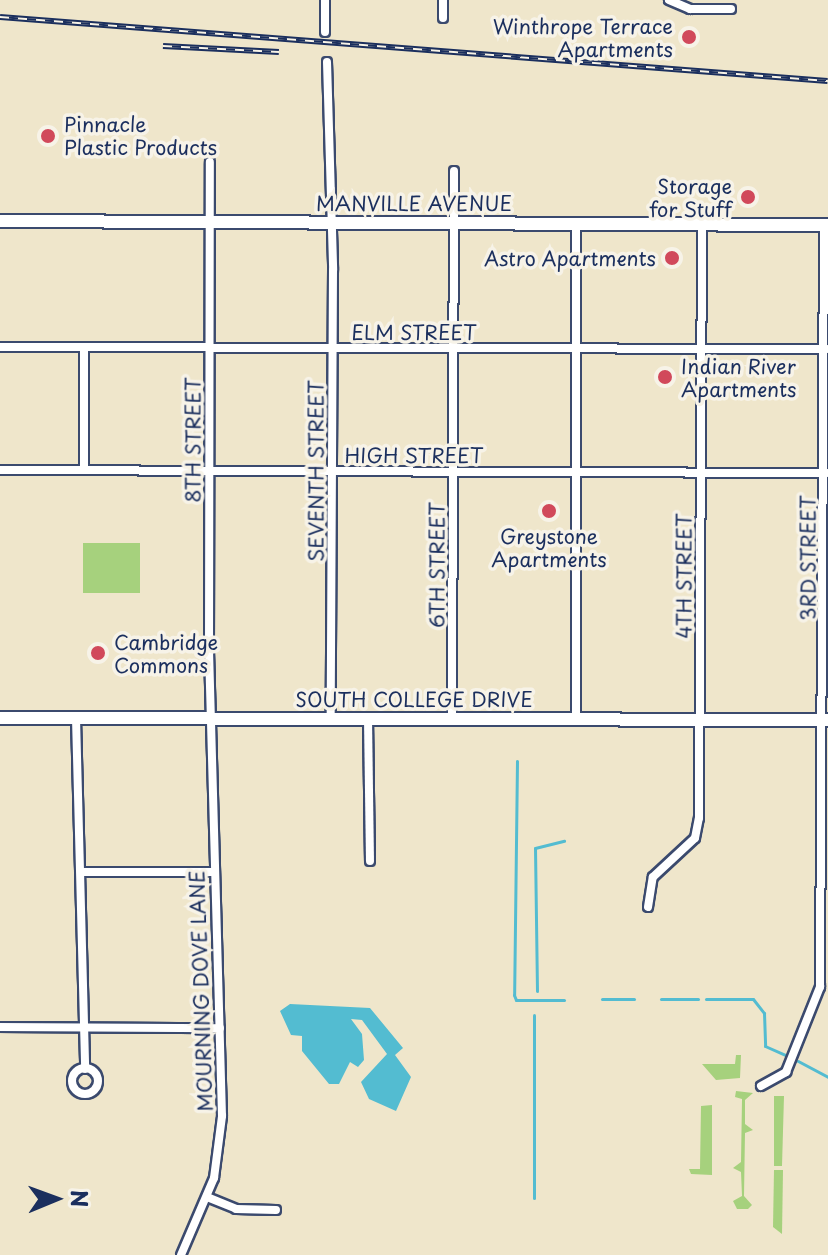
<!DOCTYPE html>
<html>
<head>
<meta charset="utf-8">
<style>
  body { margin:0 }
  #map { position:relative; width:828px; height:1255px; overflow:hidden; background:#efe6cb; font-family:"Playpen Sans",sans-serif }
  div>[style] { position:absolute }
  .green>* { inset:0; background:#a6d17d }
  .water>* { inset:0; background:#53bcd1 }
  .stream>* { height:3px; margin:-1.5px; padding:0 1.5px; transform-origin:1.5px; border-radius:1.5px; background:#53bcd1 }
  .roads { filter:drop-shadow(2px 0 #3b4a6e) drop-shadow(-2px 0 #3b4a6e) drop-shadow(0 2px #3b4a6e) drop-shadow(0 -2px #3b4a6e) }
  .street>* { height:8px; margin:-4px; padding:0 4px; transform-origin:4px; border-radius:4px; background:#fff }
  .street>.ring { margin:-4px; padding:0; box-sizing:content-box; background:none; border:8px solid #fff; border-radius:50% }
  .secondary>* { height:12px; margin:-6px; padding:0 6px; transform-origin:6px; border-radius:6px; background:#fff }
  .rail>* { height:6px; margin-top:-3px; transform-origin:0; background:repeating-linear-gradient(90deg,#f7f3e8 0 9px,#1b2f5e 0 18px); box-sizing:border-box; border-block:2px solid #1b2f5e }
  .dots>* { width:22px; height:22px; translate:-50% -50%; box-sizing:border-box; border:4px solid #f7f3e8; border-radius:50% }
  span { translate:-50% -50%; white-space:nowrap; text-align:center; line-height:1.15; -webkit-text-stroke:7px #f7f3e8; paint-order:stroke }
  .poi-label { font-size:20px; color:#1b2f5e }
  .right { translate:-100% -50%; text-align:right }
  .left { translate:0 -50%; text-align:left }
  .street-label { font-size:20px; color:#1b2f5e }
  .north { position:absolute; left:16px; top:1159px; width:80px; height:80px; -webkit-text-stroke:6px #f7f3e8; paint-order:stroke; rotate:89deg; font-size:22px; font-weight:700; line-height:32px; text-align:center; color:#1b2f5e }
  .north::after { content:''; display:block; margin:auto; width:28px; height:36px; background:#1b2f5e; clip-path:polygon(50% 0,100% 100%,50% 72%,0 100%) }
</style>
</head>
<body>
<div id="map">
  <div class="green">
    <i style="clip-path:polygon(83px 543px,140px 543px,140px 593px,83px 593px)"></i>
    <i style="clip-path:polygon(736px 1055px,741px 1055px,740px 1078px,716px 1080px,702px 1064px,735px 1064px)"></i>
    <i style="clip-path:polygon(736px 1091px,753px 1093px,745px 1100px,745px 1124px,753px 1130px,745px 1133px,744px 1196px,752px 1205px,748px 1209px,737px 1209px,733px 1201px,742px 1196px,741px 1172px,733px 1168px,741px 1162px,742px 1099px,735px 1097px)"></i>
    <i style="clip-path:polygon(774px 1096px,784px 1096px,782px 1166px,774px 1166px)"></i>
    <i style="clip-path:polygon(712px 1105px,712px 1175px,691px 1174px,689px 1169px,700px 1169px,701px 1106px)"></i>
    <i style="clip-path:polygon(774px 1170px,783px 1170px,782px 1234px,773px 1227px)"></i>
  </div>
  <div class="water">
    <i style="clip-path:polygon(290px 1004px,370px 1008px,403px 1048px,395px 1055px,411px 1077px,396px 1111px,369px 1099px,361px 1082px,387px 1054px,362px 1020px,351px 1019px,362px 1034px,364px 1060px,358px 1067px,350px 1062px,339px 1084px,329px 1084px,302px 1051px,302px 1036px,291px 1035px,280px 1011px)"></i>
  </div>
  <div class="stream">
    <i style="left:517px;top:761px;width:234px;rotate:90.7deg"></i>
    <i style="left:514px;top:995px;width:5px;rotate:68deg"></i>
    <i style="left:516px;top:1000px;width:48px"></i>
    <i style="left:537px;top:991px;width:143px;rotate:-90.8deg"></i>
    <i style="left:535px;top:848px;width:30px;rotate:-14deg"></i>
    <i style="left:602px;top:999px;width:32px"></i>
    <i style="left:661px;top:999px;width:37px"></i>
    <i style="left:706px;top:999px;width:47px"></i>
    <i style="left:753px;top:999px;width:18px;rotate:52deg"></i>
    <i style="left:764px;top:1013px;width:33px;rotate:88deg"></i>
    <i style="left:765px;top:1046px;width:22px;rotate:24deg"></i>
    <i style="left:534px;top:1015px;width:183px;rotate:90deg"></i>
    <i style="left:798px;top:1061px;width:34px;rotate:28deg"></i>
  </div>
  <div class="roads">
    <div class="street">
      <i style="left:443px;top:0;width:18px;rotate:90deg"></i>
      <i style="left:669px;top:0;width:23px;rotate:23deg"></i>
      <i style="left:690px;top:9px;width:41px"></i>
      <i style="left:325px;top:32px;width:32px;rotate:-90deg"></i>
      <i style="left:327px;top:62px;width:208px;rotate:88.3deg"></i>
      <i style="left:333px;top:270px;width:449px;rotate:90.3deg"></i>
      <i style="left:0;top:347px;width:827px;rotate:0.14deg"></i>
      <i style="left:0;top:470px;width:827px;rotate:0.21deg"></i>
      <i style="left:84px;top:470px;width:123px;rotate:-90deg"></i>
      <i style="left:76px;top:718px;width:351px;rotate:88.5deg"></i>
      <i style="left:368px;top:719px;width:142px;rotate:89.2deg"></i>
      <i style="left:452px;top:719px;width:548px;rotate:-89.79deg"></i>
      <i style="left:576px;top:720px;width:496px;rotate:-90deg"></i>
      <i style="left:81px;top:872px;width:133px"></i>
      <i style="left:648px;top:907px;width:30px;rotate:-81deg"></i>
      <i style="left:653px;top:877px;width:57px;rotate:-42.9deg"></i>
      <i style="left:695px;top:838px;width:20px;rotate:-79deg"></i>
      <i style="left:699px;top:818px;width:593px;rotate:-89.71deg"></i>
      <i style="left:0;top:1027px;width:220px;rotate:0.3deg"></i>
      <i class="ring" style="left:72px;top:1068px;width:18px;height:18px"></i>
      <i style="left:761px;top:1086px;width:29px;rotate:-29deg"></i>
      <i style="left:786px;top:1072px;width:92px;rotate:-68.2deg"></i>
      <i style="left:820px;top:987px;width:762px;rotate:-89.7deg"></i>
      <i style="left:207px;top:1197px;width:31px;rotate:22deg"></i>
      <i style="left:236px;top:1209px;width:40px;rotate:1.4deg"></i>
      <i style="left:181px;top:1255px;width:84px;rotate:-66.8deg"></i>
      <i style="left:214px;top:1178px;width:63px;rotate:-82.6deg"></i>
      <i style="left:222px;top:1116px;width:471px;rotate:-91.6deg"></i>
      <i style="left:209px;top:645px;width:483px;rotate:-89.9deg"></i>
    </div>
    <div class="secondary">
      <i style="left:0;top:221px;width:828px;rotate:0.28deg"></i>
      <i style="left:0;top:718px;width:828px;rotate:0.14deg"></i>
    </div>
  </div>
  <div class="rail">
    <i style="left:0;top:17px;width:830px;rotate:4.42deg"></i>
    <i style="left:163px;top:46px;width:116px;rotate:3deg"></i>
  </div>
  <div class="dots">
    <i style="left:689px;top:37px;background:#d1495b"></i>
    <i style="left:48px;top:136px;background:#d1495b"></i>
    <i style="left:748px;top:197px;background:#d1495b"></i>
    <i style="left:672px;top:258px;background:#d1495b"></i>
    <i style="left:665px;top:377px;background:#d1495b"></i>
    <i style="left:549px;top:511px;background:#d1495b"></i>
    <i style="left:98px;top:653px;background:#d1495b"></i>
  </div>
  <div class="poi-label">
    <span class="right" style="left:673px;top:38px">Winthrope Terrace<br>Apartments</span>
    <span class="left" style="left:64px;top:136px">Pinnacle<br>Plastic Products</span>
    <span class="right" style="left:732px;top:198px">Storage<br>for Stuff</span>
    <span class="right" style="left:656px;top:258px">Astro Apartments</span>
    <span class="left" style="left:681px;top:378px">Indian River<br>Apartments</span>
    <span style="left:549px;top:548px">Greystone<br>Apartments</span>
    <span class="left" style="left:114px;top:654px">Cambridge<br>Commons</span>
  </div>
  <div class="street-label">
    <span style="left:414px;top:203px">MANVILLE AVENUE</span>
    <span style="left:414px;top:332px">ELM STREET</span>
    <span style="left:193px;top:440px;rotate:-90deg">8TH STREET</span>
    <span style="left:414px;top:455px">HIGH STREET</span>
    <span style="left:316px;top:471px;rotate:-90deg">SEVENTH STREET</span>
    <span style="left:808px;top:558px;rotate:-90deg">3RD STREET</span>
    <span style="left:437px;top:565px;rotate:-90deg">6TH STREET</span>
    <span style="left:684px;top:576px;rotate:-90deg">4TH STREET</span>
    <span style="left:414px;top:699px">SOUTH COLLEGE DRIVE</span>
    <span style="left:201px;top:991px;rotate:-92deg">MOURNING DOVE LANE</span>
  </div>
  <div class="north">N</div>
</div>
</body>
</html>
